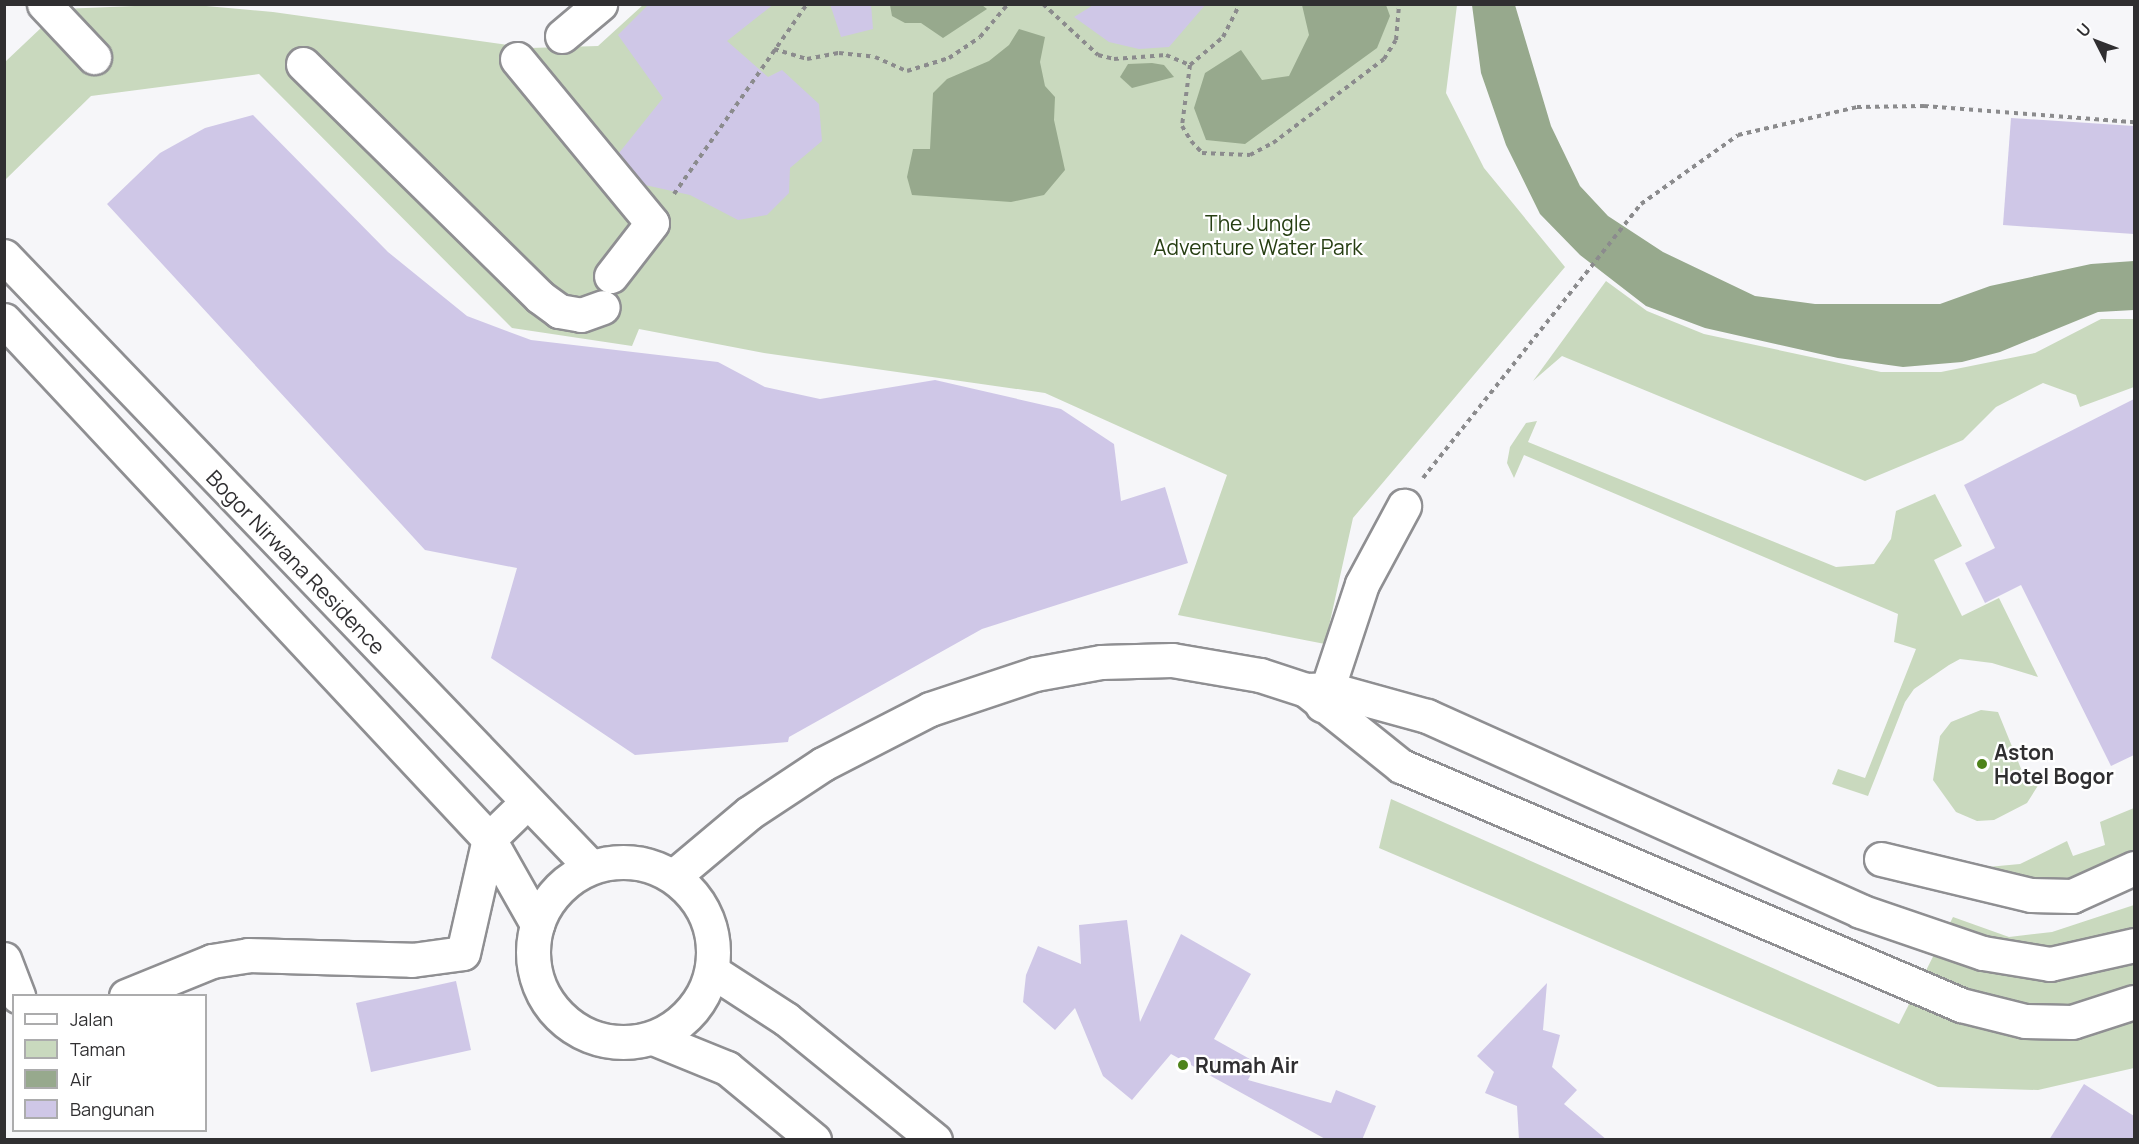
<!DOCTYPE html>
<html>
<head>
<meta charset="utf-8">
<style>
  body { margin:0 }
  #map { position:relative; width:2139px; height:1144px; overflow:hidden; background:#f6f6f9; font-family:Manrope,sans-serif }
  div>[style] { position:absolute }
  .green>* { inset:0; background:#c9d9be }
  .water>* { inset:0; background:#97a98d }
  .building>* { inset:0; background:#cfc7e7 }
  .path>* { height:4px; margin-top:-2px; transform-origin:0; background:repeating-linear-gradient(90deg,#8b8b8d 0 4.5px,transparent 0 9px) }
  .roads { filter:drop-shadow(2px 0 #8f8f92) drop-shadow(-2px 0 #8f8f92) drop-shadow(0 2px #8f8f92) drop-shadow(0 -2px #8f8f92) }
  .minor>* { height:33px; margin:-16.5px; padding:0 16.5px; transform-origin:16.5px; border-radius:16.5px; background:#fff }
  .minor>.ring { margin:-16.5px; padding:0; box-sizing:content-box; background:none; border:33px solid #fff; border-radius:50% }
  .dots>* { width:16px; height:16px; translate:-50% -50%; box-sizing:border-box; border:3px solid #fff; border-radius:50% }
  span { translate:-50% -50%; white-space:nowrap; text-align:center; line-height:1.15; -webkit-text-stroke:4.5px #fff; paint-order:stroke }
  .park-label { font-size:21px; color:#263e12 }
  .street-label { font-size:21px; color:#302f31 }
  .poi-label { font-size:21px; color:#302f31; font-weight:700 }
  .left { translate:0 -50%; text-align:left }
  .frame { position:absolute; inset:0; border:6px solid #302f31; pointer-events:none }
  .legend { position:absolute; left:12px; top:994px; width:195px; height:138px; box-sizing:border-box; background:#fff; border:2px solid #acacad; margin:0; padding:8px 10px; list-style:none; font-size:18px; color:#302f31 }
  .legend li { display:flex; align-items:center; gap:12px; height:30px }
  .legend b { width:30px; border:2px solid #acacad }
  .north { position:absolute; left:2067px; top:12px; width:60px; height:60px; -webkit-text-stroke:4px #fff; paint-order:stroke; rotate:312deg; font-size:16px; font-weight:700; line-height:24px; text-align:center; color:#302f31 }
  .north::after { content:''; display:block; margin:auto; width:21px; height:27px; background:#302f31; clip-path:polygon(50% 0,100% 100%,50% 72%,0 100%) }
</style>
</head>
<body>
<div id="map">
  <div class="green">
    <i style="clip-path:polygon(184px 4px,273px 12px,530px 48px,598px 46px,643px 5px,1457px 5px,1446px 93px,1484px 168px,1565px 267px,1353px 518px,1325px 644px,1178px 615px,1227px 475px,1045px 393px,764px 353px,639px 329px,632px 346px,512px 328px,259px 74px,91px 96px,5px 180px,5px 62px,61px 9px)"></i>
    <i style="clip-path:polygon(1606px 281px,1647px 311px,1704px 334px,1881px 372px,1941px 372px,2035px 353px,2101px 319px,2134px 319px,2134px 387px,2080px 407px,2076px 395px,2043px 383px,1996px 407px,1963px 440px,1865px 481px,1562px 356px,1533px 381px)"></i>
    <i style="clip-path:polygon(1537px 421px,1528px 442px,1836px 567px,1874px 564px,1891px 539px,1896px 511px,1935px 494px,1962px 546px,1934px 560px,1962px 616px,1999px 598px,2038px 677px,1992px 663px,1960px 659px,1949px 665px,1914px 689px,1905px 702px,1868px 796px,1832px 784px,1838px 769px,1865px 778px,1916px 649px,1894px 642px,1898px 614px,1524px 455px,1514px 478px,1507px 463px,1510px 447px,1526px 423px)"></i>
    <i style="clip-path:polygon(1981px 710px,1998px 712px,2028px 786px,2039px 784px,2027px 803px,1994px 820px,1977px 821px,1956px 812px,1933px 780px,1940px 736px,1951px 722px)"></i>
    <i style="clip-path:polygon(1391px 799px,1899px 1024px,1953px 917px,2009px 937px,2052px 932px,2134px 905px,2134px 1068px,2038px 1090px,1938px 1087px,1379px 848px)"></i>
    <i style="clip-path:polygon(2134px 808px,2134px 857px,2050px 893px,1966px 869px,2020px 864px,2067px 841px,2073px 856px,2105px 845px,2100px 822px)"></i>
  </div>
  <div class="water">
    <i style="clip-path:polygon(982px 5px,987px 9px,943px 38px,921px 23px,905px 23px,892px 16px,890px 5px)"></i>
    <i style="clip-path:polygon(1302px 5px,1386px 5px,1390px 16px,1377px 48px,1245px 144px,1206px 140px,1194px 108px,1205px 73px,1241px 50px,1262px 80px,1289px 76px,1309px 35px)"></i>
    <i style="clip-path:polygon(1472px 5px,1515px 5px,1551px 126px,1580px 186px,1608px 216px,1663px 252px,1755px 296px,1815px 304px,1940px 304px,1990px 286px,2091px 264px,2134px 261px,2134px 310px,2098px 312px,2000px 352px,1962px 362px,1903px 367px,1838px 358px,1705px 328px,1646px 306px,1580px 255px,1540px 214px,1506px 145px,1481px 73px)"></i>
    <i style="clip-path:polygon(1019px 29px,1045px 37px,1040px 62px,1045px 86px,1055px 97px,1054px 120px,1065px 170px,1044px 195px,1011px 202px,912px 195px,907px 177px,913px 149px,930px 149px,933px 93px,947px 79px,989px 61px,1009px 45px)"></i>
    <i style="clip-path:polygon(1152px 63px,1164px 65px,1174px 77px,1132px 88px,1120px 77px,1128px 64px)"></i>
  </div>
  <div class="building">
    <i style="clip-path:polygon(649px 4px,774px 4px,727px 41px,768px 77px,782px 70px,819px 104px,822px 141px,790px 168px,789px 193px,767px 215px,738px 220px,690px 195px,645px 185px,619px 153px,663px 98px,618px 35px)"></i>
    <i style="clip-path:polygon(830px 4px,871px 4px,873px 29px,841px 37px)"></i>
    <i style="clip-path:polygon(1095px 4px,1206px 4px,1169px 47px,1139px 49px,1109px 42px,1074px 17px)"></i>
    <i style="clip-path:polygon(253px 115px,388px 252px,467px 316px,531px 340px,718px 362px,765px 387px,820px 399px,935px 380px,1061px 409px,1114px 444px,1121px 501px,1165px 487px,1188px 563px,982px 629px,789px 737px,788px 742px,635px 755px,491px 658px,517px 568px,425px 550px,107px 204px,160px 153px,205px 128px)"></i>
    <i style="clip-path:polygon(2011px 118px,2134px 126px,2134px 234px,2003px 225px)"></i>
    <i style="clip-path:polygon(2134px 399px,2134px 755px,2111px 766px,2021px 585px,1985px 603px,1965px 563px,1995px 548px,1964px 485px)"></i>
    <i style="clip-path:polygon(1127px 920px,1140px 1022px,1181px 934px,1251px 974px,1214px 1039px,1257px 1063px,1248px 1080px,1331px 1103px,1336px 1090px,1376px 1106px,1362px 1140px,1327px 1140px,1171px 1054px,1132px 1100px,1103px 1076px,1075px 1008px,1055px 1030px,1023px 1002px,1026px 975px,1038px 946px,1081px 964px,1079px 925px)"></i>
    <i style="clip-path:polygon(456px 981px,471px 1050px,371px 1072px,356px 1003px)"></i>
    <i style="clip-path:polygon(1547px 983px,1543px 1030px,1560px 1035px,1552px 1067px,1577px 1090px,1564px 1104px,1607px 1140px,1519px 1140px,1517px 1106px,1485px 1093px,1494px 1072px,1477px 1056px)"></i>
    <i style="clip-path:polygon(2084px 1084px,2134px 1116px,2134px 1140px,2049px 1140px)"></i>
  </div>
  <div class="path">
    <i style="left:1043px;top:4px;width:75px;rotate:42.8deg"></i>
    <i style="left:1098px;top:55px;width:16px;rotate:14deg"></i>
    <i style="left:1114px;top:59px;width:52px;rotate:-4.4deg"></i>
    <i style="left:1166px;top:55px;width:26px;rotate:23deg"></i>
    <i style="left:1190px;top:65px;width:43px;rotate:-40.3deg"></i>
    <i style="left:1223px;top:37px;width:37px;rotate:-63deg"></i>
    <i style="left:774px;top:49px;width:34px;rotate:17deg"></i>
    <i style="left:807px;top:59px;width:33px;rotate:-11deg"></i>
    <i style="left:839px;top:53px;width:36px;rotate:6deg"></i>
    <i style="left:875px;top:57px;width:35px;rotate:24deg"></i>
    <i style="left:907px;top:71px;width:44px;rotate:-17.2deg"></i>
    <i style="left:949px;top:58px;width:37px;rotate:-34deg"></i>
    <i style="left:980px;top:37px;width:43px;rotate:-49.7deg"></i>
    <i style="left:1190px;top:65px;width:62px;rotate:97.5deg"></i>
    <i style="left:1182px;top:126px;width:17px;rotate:59deg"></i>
    <i style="left:1191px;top:141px;width:16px;rotate:47deg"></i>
    <i style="left:1202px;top:153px;width:48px;rotate:2.4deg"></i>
    <i style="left:1250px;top:155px;width:26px;rotate:-28deg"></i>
    <i style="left:1273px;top:143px;width:139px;rotate:-37.1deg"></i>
    <i style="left:1384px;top:59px;width:22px;rotate:-58deg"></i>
    <i style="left:1396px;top:40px;width:36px;rotate:-85deg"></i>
    <i style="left:674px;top:194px;width:232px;rotate:-55deg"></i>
    <i style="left:1423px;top:478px;width:350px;rotate:-51.5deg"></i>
    <i style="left:1641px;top:204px;width:119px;rotate:-35.4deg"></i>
    <i style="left:1738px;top:135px;width:122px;rotate:-13.2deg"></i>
    <i style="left:1857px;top:107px;width:67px;rotate:-0.9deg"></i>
    <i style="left:1924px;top:106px;width:211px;rotate:4.4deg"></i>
  </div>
  <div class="roads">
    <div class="minor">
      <i style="left:44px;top:4px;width:73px;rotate:46.7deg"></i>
      <i style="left:562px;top:36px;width:50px;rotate:-40.1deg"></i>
      <i style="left:517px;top:59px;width:212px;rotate:50.5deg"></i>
      <i style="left:652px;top:223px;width:67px;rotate:127.7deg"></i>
      <i style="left:303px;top:64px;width:332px;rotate:44.5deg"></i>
      <i style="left:540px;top:297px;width:24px;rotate:36deg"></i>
      <i style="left:559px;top:311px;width:22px;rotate:10deg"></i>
      <i style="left:581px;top:315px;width:23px;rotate:-20deg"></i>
      <i style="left:4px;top:256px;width:846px;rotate:46.15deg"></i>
      <i style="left:4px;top:320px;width:710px;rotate:46.94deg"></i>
      <i style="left:489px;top:839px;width:98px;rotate:60.5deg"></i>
      <i style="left:1306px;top:690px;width:23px;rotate:-2deg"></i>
      <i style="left:1329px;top:689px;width:102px;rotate:15.4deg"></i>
      <i style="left:1427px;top:716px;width:475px;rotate:24.2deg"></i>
      <i style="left:1860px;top:911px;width:130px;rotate:18.9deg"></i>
      <i style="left:1983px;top:953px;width:68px;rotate:9.3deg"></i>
      <i style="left:2050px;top:964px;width:86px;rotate:-12.7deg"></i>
      <i style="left:1322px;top:705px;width:127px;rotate:-71.7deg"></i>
      <i style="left:1362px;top:584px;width:89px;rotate:-61.7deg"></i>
      <i style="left:1881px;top:859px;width:154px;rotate:13.5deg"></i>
      <i style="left:2031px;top:895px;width:41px;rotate:1.4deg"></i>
      <i style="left:2072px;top:896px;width:68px;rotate:-24.3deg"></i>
      <i class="ring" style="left:533px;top:862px;width:147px;height:147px"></i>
      <i style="left:674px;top:876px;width:98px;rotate:-40deg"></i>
      <i style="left:749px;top:813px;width:89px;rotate:-33.5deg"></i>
      <i style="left:823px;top:764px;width:120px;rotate:-27.2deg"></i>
      <i style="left:930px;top:709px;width:111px;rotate:-18.4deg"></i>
      <i style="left:1035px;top:674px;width:67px;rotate:-10.3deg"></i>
      <i style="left:1101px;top:662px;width:71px;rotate:-1.6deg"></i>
      <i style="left:1172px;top:660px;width:89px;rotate:9.7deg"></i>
      <i style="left:1260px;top:675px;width:48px;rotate:18.1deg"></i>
      <i style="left:1306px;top:690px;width:122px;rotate:38.7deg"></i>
      <i style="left:1401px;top:766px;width:609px;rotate:23.11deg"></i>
      <i style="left:1961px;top:1005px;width:66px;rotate:14deg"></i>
      <i style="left:2025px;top:1021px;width:47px;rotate:1.2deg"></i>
      <i style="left:2072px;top:1022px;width:65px;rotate:-17.9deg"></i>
      <i style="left:4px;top:959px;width:40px;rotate:69deg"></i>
      <i style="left:712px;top:971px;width:88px;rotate:33deg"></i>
      <i style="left:786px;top:1019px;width:192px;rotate:39.1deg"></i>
      <i style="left:126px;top:996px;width:93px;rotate:-22.1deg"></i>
      <i style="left:212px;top:961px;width:36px;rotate:-9deg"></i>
      <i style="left:248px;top:955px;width:164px;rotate:1.7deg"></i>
      <i style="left:412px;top:960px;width:51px;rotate:-7.8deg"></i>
      <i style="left:463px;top:953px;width:117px;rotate:-77.2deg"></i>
      <i style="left:489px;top:839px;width:52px;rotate:-44.2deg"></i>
      <i style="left:653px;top:1038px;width:80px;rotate:22.1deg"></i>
      <i style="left:727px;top:1068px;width:113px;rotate:39.6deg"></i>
    </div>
  </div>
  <div class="dots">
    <i style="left:1982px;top:764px;background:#4e831a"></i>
    <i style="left:1183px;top:1065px;background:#4e831a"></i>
  </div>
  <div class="park-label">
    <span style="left:1258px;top:235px">The Jungle<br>Adventure Water Park</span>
  </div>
  <div class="street-label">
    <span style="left:296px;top:562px;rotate:46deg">Bogor Nirwana Residence</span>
  </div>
  <div class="poi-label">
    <span class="left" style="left:1994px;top:764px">Aston<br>Hotel Bogor</span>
    <span class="left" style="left:1195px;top:1065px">Rumah Air</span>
  </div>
  <div class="frame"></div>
  <ul class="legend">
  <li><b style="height:8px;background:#fff"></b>Jalan</li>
  <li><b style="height:16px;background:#c9d9be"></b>Taman</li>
  <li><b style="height:16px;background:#97a98d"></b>Air</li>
  <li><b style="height:16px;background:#cfc7e7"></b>Bangunan</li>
  </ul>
  <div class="north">U</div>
</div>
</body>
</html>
